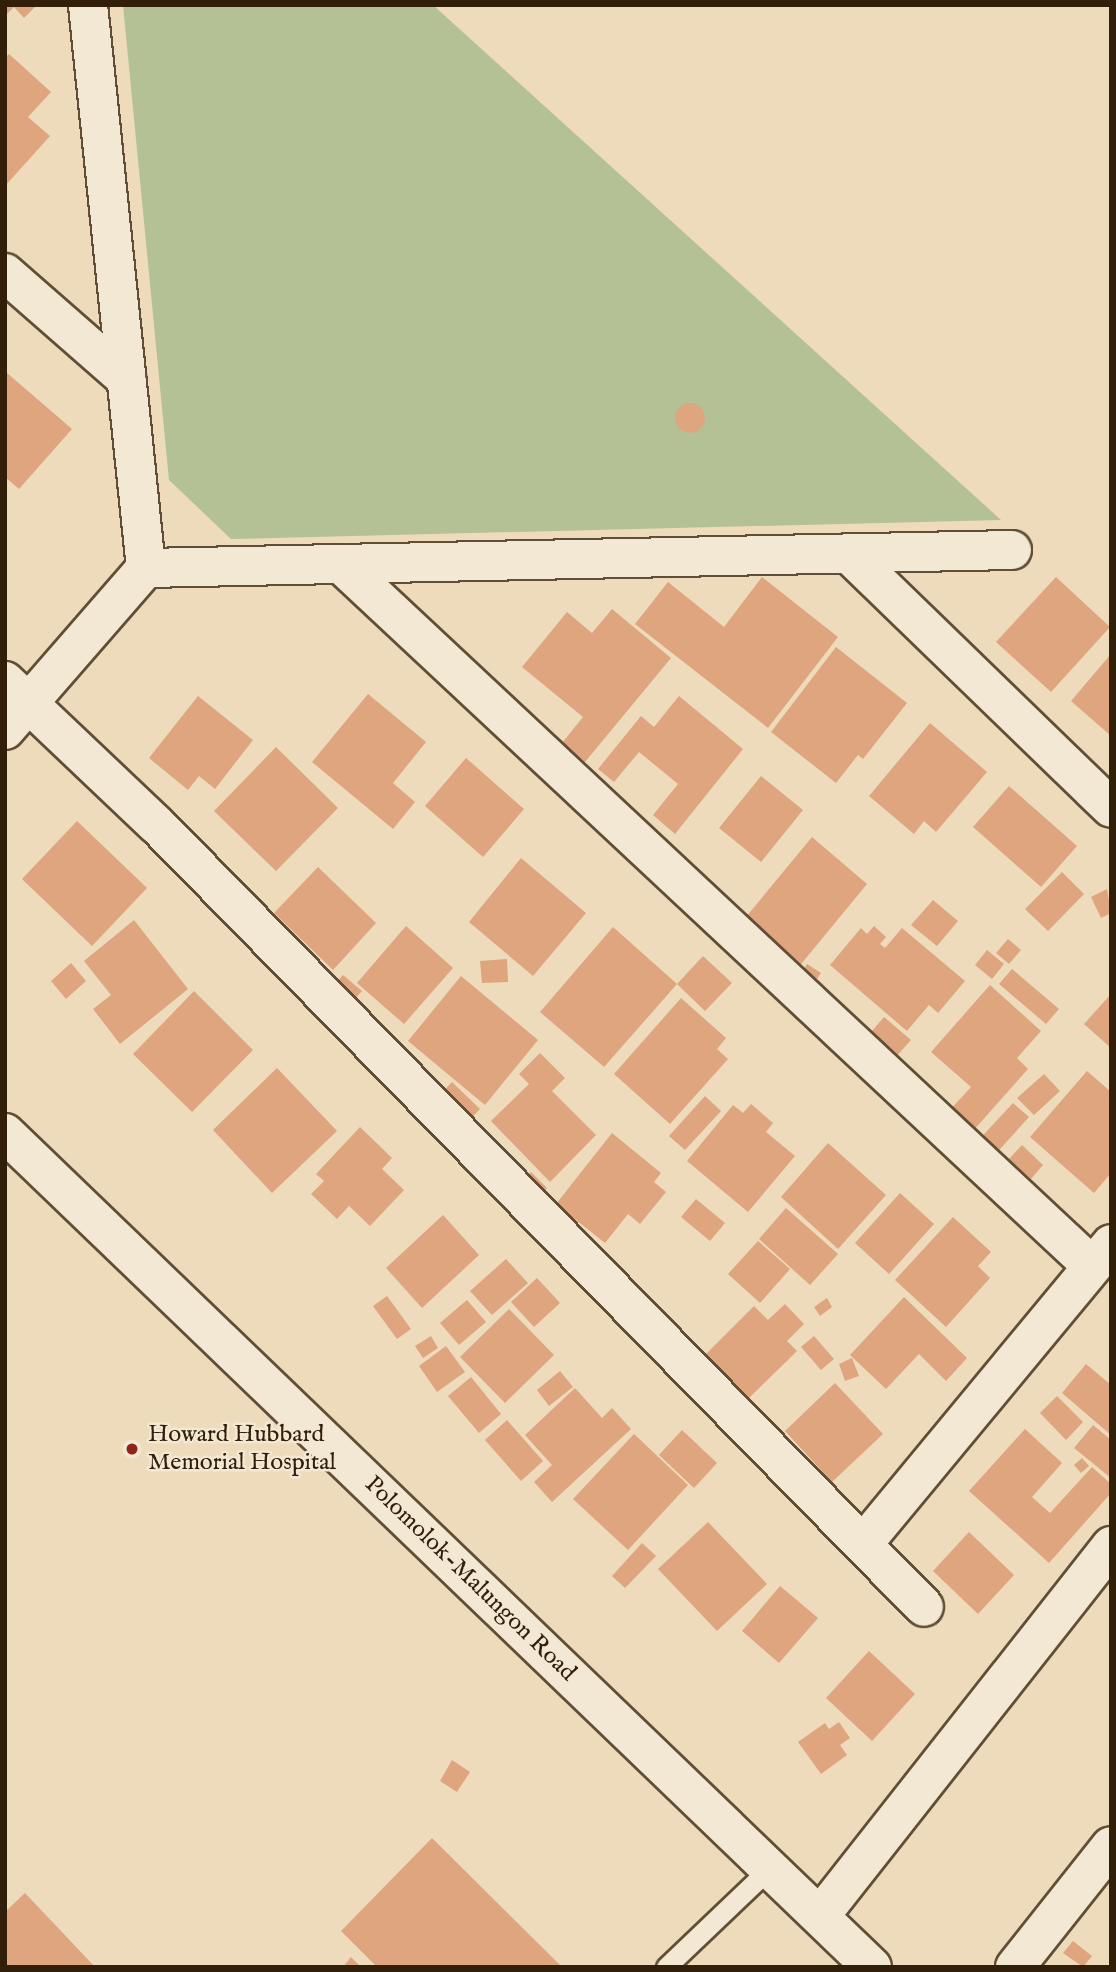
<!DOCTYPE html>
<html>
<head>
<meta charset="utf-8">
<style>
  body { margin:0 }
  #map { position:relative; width:1116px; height:1972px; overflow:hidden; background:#eddbbc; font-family:"IM FELL English",serif }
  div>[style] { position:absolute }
  .green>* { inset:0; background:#b4c194 }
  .building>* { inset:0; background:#dea57f }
  .round { border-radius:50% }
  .roads { filter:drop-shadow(2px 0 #614e36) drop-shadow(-2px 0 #614e36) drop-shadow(0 2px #614e36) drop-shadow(0 -2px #614e36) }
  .service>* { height:19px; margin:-9.5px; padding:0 9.5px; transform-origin:9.5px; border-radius:9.5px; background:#f3e8d3 }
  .minor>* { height:38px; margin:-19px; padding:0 19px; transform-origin:19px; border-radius:19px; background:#f3e8d3 }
  .secondary>* { height:38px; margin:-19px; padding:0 19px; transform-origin:19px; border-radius:19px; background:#f3e8d3 }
  .dots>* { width:19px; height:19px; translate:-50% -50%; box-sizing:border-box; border:4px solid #f3e8d3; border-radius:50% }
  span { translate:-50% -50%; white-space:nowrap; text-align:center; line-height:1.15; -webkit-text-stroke:5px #f3e8d3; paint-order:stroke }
  .poi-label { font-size:24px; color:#321f0a }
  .left { translate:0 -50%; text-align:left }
  .street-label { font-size:24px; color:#321f0a }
  .frame { position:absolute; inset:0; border:7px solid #321f0a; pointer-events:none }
</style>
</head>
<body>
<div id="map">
  <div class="green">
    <i style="clip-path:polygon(123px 5px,433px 5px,1001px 520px,231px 539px,169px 480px)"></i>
  </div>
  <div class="building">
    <i style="clip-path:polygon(5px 5px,37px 5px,24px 18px,14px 7px,5px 16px)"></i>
    <i style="clip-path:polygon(9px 54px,51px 92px,28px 117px,50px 136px,5px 186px,5px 58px)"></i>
    <i style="clip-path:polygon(7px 373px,72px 429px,19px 489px,5px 477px)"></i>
    <i class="round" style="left:675px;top:403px;width:30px;height:30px"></i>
    <i style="clip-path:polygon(762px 577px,838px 637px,768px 728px,635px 624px,668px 582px,724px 627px)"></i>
    <i style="clip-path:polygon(1056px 577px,1110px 627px,1051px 692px,996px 642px)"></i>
    <i style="clip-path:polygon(612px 609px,671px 658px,585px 762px,562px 743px,583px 717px,522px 667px,567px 612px,592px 633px)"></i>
    <i style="clip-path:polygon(836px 647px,907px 703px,863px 759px,858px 755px,836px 783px,771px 732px)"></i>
    <i style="clip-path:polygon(1111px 654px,1111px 736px,1071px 701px)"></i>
    <i style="clip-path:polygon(368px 694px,426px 742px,393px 783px,415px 802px,393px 829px,312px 762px)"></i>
    <i style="clip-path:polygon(198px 696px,253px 740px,215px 789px,199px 776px,188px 790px,149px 758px)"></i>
    <i style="clip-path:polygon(679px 696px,743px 749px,675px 834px,653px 815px,678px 784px,639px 752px,614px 782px,598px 769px,641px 716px,654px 727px)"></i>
    <i style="clip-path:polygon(930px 723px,987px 772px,936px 832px,924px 821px,914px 834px,869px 796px)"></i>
    <i style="clip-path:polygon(276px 747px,338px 808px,276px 871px,214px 811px)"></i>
    <i style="clip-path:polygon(466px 758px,524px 809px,483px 857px,425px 806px)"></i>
    <i style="clip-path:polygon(761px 776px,803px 810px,761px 862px,719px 828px)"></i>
    <i style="clip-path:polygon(1009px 786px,1077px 846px,1041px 887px,973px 827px)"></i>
    <i style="clip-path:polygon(77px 821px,147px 888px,92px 946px,22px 879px)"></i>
    <i style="clip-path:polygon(812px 837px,867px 884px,797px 969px,741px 923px)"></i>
    <i style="clip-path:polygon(521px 858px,586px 913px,533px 976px,469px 922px)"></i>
    <i style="clip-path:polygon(318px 867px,376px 923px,333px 970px,274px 913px)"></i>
    <i style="clip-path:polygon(1062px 872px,1084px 894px,1048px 931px,1025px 909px)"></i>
    <i style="clip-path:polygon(1107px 889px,1111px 913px,1101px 918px,1091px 897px)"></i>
    <i style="clip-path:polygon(933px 900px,958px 921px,937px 946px,911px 925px)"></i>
    <i style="clip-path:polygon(134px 920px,188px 989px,120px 1044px,93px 1009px,111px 995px,84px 961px)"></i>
    <i style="clip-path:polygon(406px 926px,453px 968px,404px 1024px,357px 983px)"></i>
    <i style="clip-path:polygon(874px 926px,886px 937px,880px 944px,885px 948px,902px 928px,965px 981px,938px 1013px,929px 1005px,907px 1031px,830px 965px,861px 928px,867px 934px)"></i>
    <i style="clip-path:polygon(613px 927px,677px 984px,703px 956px,732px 983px,705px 1011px,677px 984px,604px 1067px,540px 1012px)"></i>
    <i style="clip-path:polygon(1008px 939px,1021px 950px,1009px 964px,996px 953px)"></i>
    <i style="clip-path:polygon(987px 950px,1004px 964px,992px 979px,975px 965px)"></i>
    <i style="clip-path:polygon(507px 959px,508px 982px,482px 983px,480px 961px)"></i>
    <i style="clip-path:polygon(71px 963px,86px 981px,66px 999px,51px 981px)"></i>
    <i style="clip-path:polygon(807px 964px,821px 973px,811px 988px,798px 980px)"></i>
    <i style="clip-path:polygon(1012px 969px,1059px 1009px,1046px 1024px,999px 984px)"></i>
    <i style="clip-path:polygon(343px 975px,362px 991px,344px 1012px,325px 995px)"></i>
    <i style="clip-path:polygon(461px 976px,538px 1040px,485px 1105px,408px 1041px)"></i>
    <i style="clip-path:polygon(990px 985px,1041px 1031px,1017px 1058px,1028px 1069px,972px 1132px,949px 1111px,971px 1087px,931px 1052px)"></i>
    <i style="clip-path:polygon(194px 991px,253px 1050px,192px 1112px,133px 1054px)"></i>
    <i style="clip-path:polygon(1111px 994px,1111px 1048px,1084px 1024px)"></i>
    <i style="clip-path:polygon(681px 998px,726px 1038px,717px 1049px,728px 1059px,670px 1124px,614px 1074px)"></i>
    <i style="clip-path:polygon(884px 1017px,911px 1040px,886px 1068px,860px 1045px)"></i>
    <i style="clip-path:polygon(540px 1053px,565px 1078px,552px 1091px,596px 1135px,550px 1182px,491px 1121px,529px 1084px,519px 1074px)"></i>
    <i style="clip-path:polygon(277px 1068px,337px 1131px,272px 1193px,213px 1130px)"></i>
    <i style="clip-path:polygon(1087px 1071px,1111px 1092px,1111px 1173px,1094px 1193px,1030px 1137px)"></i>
    <i style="clip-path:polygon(1044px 1074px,1060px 1091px,1034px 1115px,1017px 1098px)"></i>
    <i style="clip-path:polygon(452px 1082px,480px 1109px,459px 1131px,432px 1103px)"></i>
    <i style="clip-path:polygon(705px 1096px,721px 1111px,685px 1150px,669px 1136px)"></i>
    <i style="clip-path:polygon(1013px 1103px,1029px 1117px,991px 1159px,975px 1144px)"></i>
    <i style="clip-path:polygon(751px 1104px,773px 1123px,766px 1132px,795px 1156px,748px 1212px,687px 1161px,733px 1105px,743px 1113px)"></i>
    <i style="clip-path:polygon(360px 1127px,392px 1158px,382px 1169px,404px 1190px,370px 1226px,349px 1206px,337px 1219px,311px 1194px,324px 1181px,316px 1174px)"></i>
    <i style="clip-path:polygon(612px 1133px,661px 1173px,654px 1182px,666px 1192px,640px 1224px,628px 1214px,605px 1243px,556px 1204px)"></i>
    <i style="clip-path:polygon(828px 1143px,886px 1195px,838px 1249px,781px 1197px)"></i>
    <i style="clip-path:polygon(1022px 1145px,1043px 1165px,1031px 1179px,1009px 1159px)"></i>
    <i style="clip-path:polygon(531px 1172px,547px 1188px,532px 1204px,516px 1188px)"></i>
    <i style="clip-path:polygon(900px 1193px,934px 1224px,889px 1274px,855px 1243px)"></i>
    <i style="clip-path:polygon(696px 1199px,725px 1223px,710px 1241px,681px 1217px)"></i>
    <i style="clip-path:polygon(786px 1208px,838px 1254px,810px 1285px,759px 1239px)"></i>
    <i style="clip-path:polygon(443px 1215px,479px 1255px,422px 1308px,386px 1268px)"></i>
    <i style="clip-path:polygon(953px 1217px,991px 1252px,978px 1266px,990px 1278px,946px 1327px,895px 1280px)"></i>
    <i style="clip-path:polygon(758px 1241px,790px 1269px,760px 1303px,728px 1274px)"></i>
    <i style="clip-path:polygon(506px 1259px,528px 1283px,492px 1315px,470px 1291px)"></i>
    <i style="clip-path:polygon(537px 1278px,560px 1303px,534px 1327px,511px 1302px)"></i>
    <i style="clip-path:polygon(387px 1296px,411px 1329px,397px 1339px,373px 1306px)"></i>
    <i style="clip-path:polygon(904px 1297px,967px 1358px,946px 1381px,919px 1354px,886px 1389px,850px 1355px)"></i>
    <i style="clip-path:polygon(827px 1298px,832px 1307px,820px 1316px,814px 1307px)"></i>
    <i style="clip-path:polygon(467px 1300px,486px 1322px,459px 1345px,440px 1323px)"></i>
    <i style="clip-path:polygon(785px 1304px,804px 1324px,787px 1341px,797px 1351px,749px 1398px,706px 1354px,754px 1306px,768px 1320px)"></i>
    <i style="clip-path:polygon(509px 1309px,554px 1355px,505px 1403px,460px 1357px)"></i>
    <i style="clip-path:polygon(431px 1336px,438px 1348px,423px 1358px,415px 1346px)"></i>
    <i style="clip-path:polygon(814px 1336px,834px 1359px,821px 1370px,801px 1347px)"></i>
    <i style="clip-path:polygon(446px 1346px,465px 1372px,437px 1392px,419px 1366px)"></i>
    <i style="clip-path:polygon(852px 1358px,859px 1376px,845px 1381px,839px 1364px)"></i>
    <i style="clip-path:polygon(1086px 1364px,1111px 1385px,1111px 1435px,1062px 1393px)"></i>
    <i style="clip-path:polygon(560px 1371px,573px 1387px,549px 1406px,537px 1390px)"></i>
    <i style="clip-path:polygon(471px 1377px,501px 1414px,479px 1433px,448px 1396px)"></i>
    <i style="clip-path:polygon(835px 1383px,883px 1434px,832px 1482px,785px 1431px)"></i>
    <i style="clip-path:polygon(575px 1388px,602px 1418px,612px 1408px,631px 1429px,552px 1502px,534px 1482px,552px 1465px,525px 1435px)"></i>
    <i style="clip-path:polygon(1057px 1396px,1083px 1422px,1066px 1440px,1040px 1413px)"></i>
    <i style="clip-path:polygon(507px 1420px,543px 1461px,521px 1481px,485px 1440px)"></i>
    <i style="clip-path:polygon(1093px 1425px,1111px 1440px,1111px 1478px,1074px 1448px)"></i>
    <i style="clip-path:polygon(1025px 1429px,1062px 1463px,1032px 1497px,1050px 1513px,1092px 1467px,1111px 1484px,1111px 1493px,1049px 1563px,969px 1491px)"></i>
    <i style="clip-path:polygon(682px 1430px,717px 1463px,694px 1488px,659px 1455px)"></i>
    <i style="clip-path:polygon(634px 1434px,688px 1485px,628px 1550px,573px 1499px)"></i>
    <i style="clip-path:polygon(1082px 1458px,1089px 1466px,1081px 1473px,1074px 1465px)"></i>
    <i style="clip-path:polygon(708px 1522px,767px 1584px,717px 1631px,658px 1569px)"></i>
    <i style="clip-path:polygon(969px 1532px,1014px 1575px,978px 1614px,933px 1571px)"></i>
    <i style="clip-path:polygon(642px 1543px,656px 1556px,625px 1588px,612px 1576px)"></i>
    <i style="clip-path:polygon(780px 1586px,818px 1618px,779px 1663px,742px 1631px)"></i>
    <i style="clip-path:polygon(869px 1651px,915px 1694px,872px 1741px,826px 1698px)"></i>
    <i style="clip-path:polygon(839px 1722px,850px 1738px,840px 1745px,847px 1755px,821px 1774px,798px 1742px,825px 1723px,829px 1729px)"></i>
    <i style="clip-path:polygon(452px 1760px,470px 1772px,457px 1792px,440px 1781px)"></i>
    <i style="clip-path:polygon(432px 1838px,562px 1967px,377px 1967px,341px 1931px)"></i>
    <i style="clip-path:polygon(25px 1893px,95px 1967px,5px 1967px,5px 1912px)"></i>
    <i style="clip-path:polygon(1073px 1941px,1092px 1956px,1083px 1967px,1063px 1953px)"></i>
    <i style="clip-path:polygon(351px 1957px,361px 1967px,343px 1967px)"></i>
  </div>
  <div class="roads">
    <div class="service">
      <i style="left:666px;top:1967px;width:145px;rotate:-43.6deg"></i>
    </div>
    <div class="minor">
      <i style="left:5px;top:273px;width:161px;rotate:41.2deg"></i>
      <i style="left:848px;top:553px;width:366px;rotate:44.1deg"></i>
      <i style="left:341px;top:564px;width:1028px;rotate:43.07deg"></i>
      <i style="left:146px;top:568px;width:866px;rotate:-1.19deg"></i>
      <i style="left:5px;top:681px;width:209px;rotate:43.5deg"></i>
      <i style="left:157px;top:825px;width:1095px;rotate:45.55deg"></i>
      <i style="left:5px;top:730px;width:215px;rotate:-49deg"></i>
      <i style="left:146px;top:568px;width:566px;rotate:-95.88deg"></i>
      <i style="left:863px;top:1544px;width:389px;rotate:-50.4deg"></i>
      <i style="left:820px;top:1916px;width:471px;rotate:-51.8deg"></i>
      <i style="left:1015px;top:1967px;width:154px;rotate:-51.6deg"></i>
    </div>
    <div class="secondary">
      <i style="left:5px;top:1133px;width:1203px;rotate:43.89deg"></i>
    </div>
  </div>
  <div class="dots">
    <i style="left:132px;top:1449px;background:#8f2418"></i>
  </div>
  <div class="poi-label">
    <span class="left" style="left:148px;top:1449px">Howard Hubbard<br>Memorial Hospital</span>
  </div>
  <div class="street-label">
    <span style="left:470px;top:1579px;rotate:44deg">Polomolok-Malungon Road</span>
  </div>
  <div class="frame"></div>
</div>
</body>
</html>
